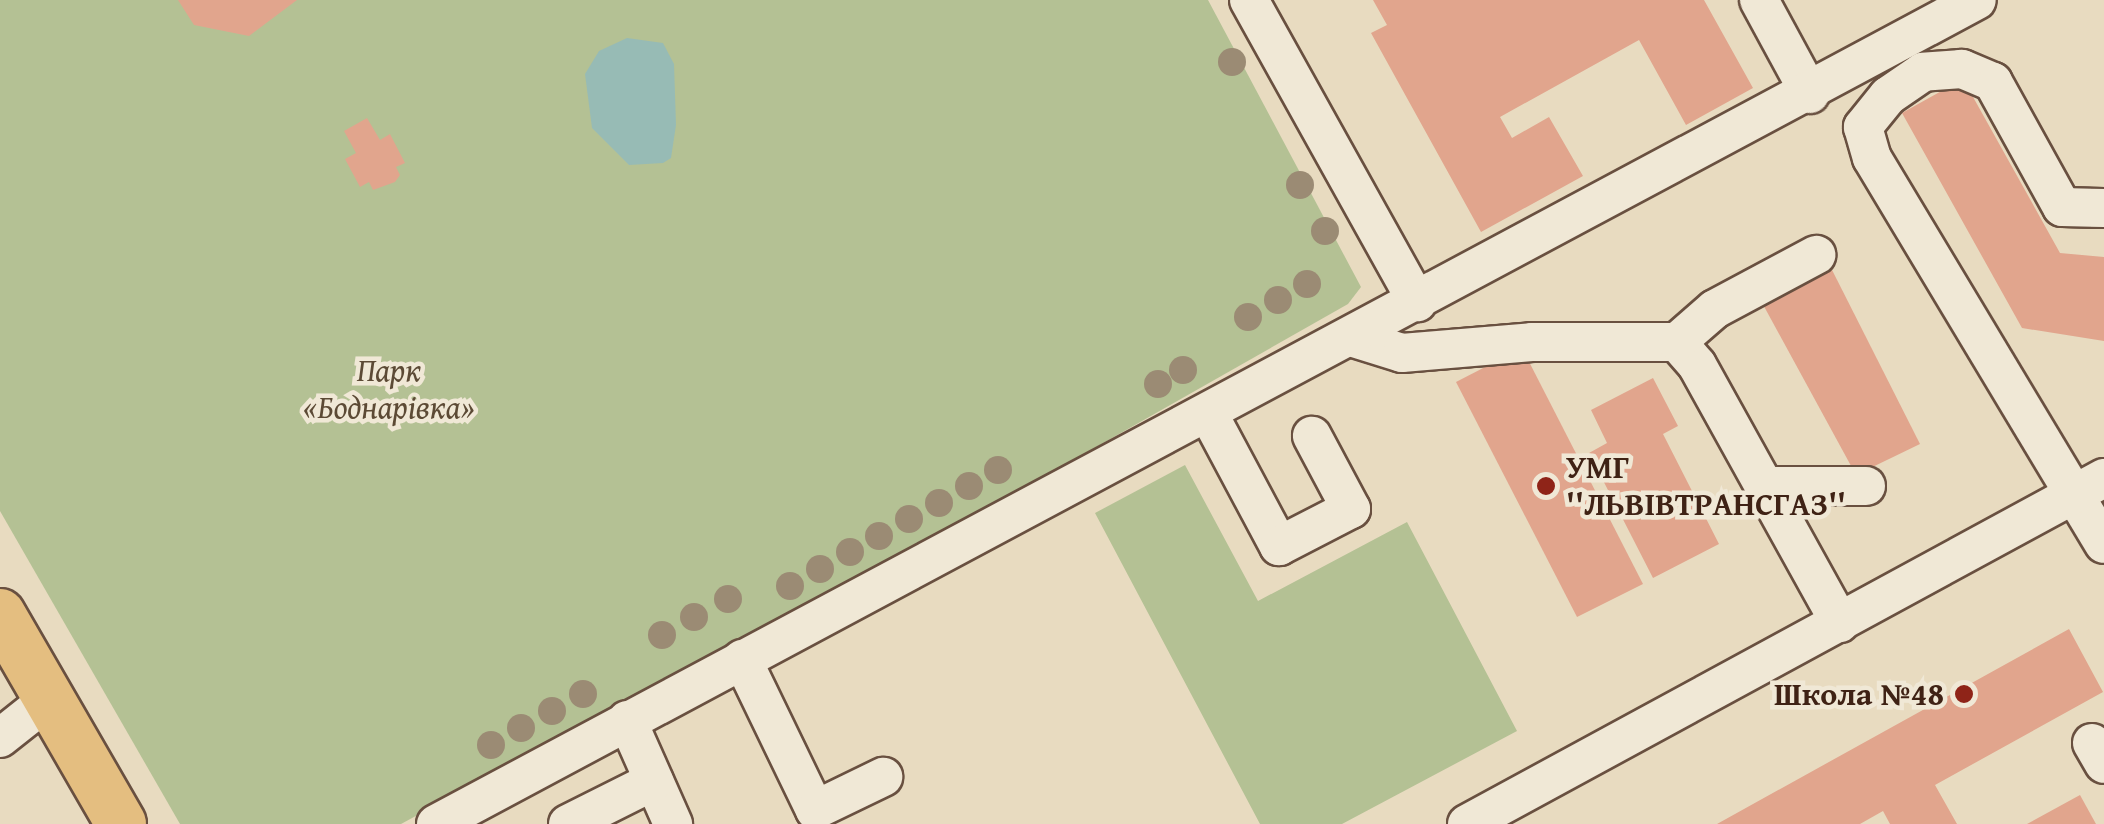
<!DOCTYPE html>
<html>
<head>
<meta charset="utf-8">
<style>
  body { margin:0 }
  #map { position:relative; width:2104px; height:824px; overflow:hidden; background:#e8dbc0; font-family:"Gentium Book Plus",serif }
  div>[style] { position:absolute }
  .green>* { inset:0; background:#b4c194 }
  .water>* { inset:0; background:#97bbb5 }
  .building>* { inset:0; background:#e1a58d }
  .roads { filter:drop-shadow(2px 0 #695040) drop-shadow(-2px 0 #695040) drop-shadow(0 2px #695040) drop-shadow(0 -2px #695040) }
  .minor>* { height:38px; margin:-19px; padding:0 19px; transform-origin:19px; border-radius:19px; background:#f0e8d6 }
  .major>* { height:50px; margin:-25px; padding:0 25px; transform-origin:25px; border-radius:25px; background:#e4be80 }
  .trees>* { width:28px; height:28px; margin:-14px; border-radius:50%; background:#9b8b74 }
  .dots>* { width:28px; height:28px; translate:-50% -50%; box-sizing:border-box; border:5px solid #f0e8d6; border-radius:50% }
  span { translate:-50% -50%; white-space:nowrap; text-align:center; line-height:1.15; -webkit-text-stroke:9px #f0e8d6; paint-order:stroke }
  .park-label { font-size:32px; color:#5c4a35; font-style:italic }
  .poi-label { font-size:32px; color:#3f2215; font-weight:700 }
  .left { translate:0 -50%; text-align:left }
  .right { translate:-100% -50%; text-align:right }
</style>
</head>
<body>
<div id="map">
  <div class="green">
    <i style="clip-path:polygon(0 0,1208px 0,1361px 287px,1348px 304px,1045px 476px,401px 824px,180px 824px,0 511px)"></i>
    <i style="clip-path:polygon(1185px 465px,1258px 601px,1407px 522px,1517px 731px,1342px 824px,1260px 824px,1095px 513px)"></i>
  </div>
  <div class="water">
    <i style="clip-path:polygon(627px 38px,663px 43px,674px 64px,676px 125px,671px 158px,663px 163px,629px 165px,592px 128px,585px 74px,599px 51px)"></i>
  </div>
  <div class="building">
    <i style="clip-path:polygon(178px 0,297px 0,249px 36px,194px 25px)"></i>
    <i style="clip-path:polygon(1373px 0,1704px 0,1753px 88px,1686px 125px,1639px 40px,1500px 117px,1512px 138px,1549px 117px,1583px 176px,1481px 232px,1371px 33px,1387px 25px)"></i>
    <i style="clip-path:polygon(1963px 79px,2060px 253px,2104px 257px,2104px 341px,2022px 328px,1902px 113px)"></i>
    <i style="clip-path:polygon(367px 118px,380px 140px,390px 134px,405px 163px,396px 167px,400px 175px,395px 182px,373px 190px,369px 182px,360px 187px,345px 159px,356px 153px,344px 131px)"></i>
    <i style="clip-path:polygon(1828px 262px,1920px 444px,1856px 475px,1760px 299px)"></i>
    <i style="clip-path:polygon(1522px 348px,1643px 584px,1577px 617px,1456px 382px)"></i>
    <i style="clip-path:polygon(1653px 378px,1678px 426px,1663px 434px,1719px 544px,1653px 578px,1589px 453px,1607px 443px,1591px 410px)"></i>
    <i style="clip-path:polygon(2069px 629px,2103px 692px,1935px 785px,1957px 824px,1890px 824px,1883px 811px,1860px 824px,1717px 824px)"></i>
    <i style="clip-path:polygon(2080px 795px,2096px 824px,2027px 824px)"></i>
  </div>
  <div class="roads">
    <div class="minor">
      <i style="left:1249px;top:0;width:346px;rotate:60.9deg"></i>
      <i style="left:1759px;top:0;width:107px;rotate:61.5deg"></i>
      <i style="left:2104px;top:208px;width:42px;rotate:-178.6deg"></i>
      <i style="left:2062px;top:207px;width:143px;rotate:-118.9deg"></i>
      <i style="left:1993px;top:82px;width:34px;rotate:-157deg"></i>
      <i style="left:1962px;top:69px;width:39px;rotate:176deg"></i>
      <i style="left:1923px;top:72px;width:42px;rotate:145.6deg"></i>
      <i style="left:1888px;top:96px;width:40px;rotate:129deg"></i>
      <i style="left:1863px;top:127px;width:32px;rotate:74deg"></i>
      <i style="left:1872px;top:158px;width:450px;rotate:59deg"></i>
      <i style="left:1351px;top:337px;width:53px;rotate:17.4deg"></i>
      <i style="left:1402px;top:353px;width:130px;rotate:-4.8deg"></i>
      <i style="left:1532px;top:342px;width:145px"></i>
      <i style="left:1677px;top:342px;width:30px;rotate:49deg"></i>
      <i style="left:1697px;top:365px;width:295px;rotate:61deg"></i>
      <i style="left:1677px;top:342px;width:50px;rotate:-41deg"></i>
      <i style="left:1715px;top:309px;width:115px;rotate:-28.1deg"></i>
      <i style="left:1208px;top:413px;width:151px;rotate:61.9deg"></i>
      <i style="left:1279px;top:546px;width:81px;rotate:-27.2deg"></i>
      <i style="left:1351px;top:509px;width:83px;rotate:-118.1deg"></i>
      <i style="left:1765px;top:486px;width:101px"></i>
      <i style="left:742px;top:659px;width:168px;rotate:64.2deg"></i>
      <i style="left:815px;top:810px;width:76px;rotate:-25.9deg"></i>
      <i style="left:627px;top:720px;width:114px;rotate:66.1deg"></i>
      <i style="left:0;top:738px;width:63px;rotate:-38.5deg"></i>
      <i style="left:2092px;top:743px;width:24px;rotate:60deg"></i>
      <i style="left:436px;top:824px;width:1747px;rotate:-28.13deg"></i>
      <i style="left:568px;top:824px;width:96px;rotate:-26.6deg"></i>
      <i style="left:1467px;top:824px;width:725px;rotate:-28.51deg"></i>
    </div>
    <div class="major">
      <i style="left:0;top:614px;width:242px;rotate:60deg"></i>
    </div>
  </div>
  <div class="trees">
    <i style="left:1232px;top:62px"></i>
    <i style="left:1300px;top:185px"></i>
    <i style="left:1325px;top:231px"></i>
    <i style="left:1307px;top:284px"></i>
    <i style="left:1278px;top:300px"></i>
    <i style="left:1248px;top:317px"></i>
    <i style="left:1183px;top:370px"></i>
    <i style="left:1158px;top:384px"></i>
    <i style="left:998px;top:470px"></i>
    <i style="left:969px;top:486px"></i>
    <i style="left:939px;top:503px"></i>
    <i style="left:909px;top:519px"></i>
    <i style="left:879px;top:536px"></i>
    <i style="left:850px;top:552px"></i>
    <i style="left:820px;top:569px"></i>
    <i style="left:790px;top:586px"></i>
    <i style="left:728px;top:599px"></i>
    <i style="left:694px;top:617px"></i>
    <i style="left:662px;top:635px"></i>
    <i style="left:583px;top:694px"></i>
    <i style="left:552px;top:711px"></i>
    <i style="left:521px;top:728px"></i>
    <i style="left:491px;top:745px"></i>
  </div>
  <div class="dots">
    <i style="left:1546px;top:486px;background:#8f2418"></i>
    <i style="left:1964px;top:694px;background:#8f2418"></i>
  </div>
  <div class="park-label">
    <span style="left:389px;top:389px">Парк<br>«Боднарівка»</span>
  </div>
  <div class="poi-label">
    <span class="left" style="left:1566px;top:486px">УМГ<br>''ЛЬВІВТРАНСГАЗ''</span>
    <span class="right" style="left:1944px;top:694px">Школа №48</span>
  </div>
</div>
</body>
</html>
